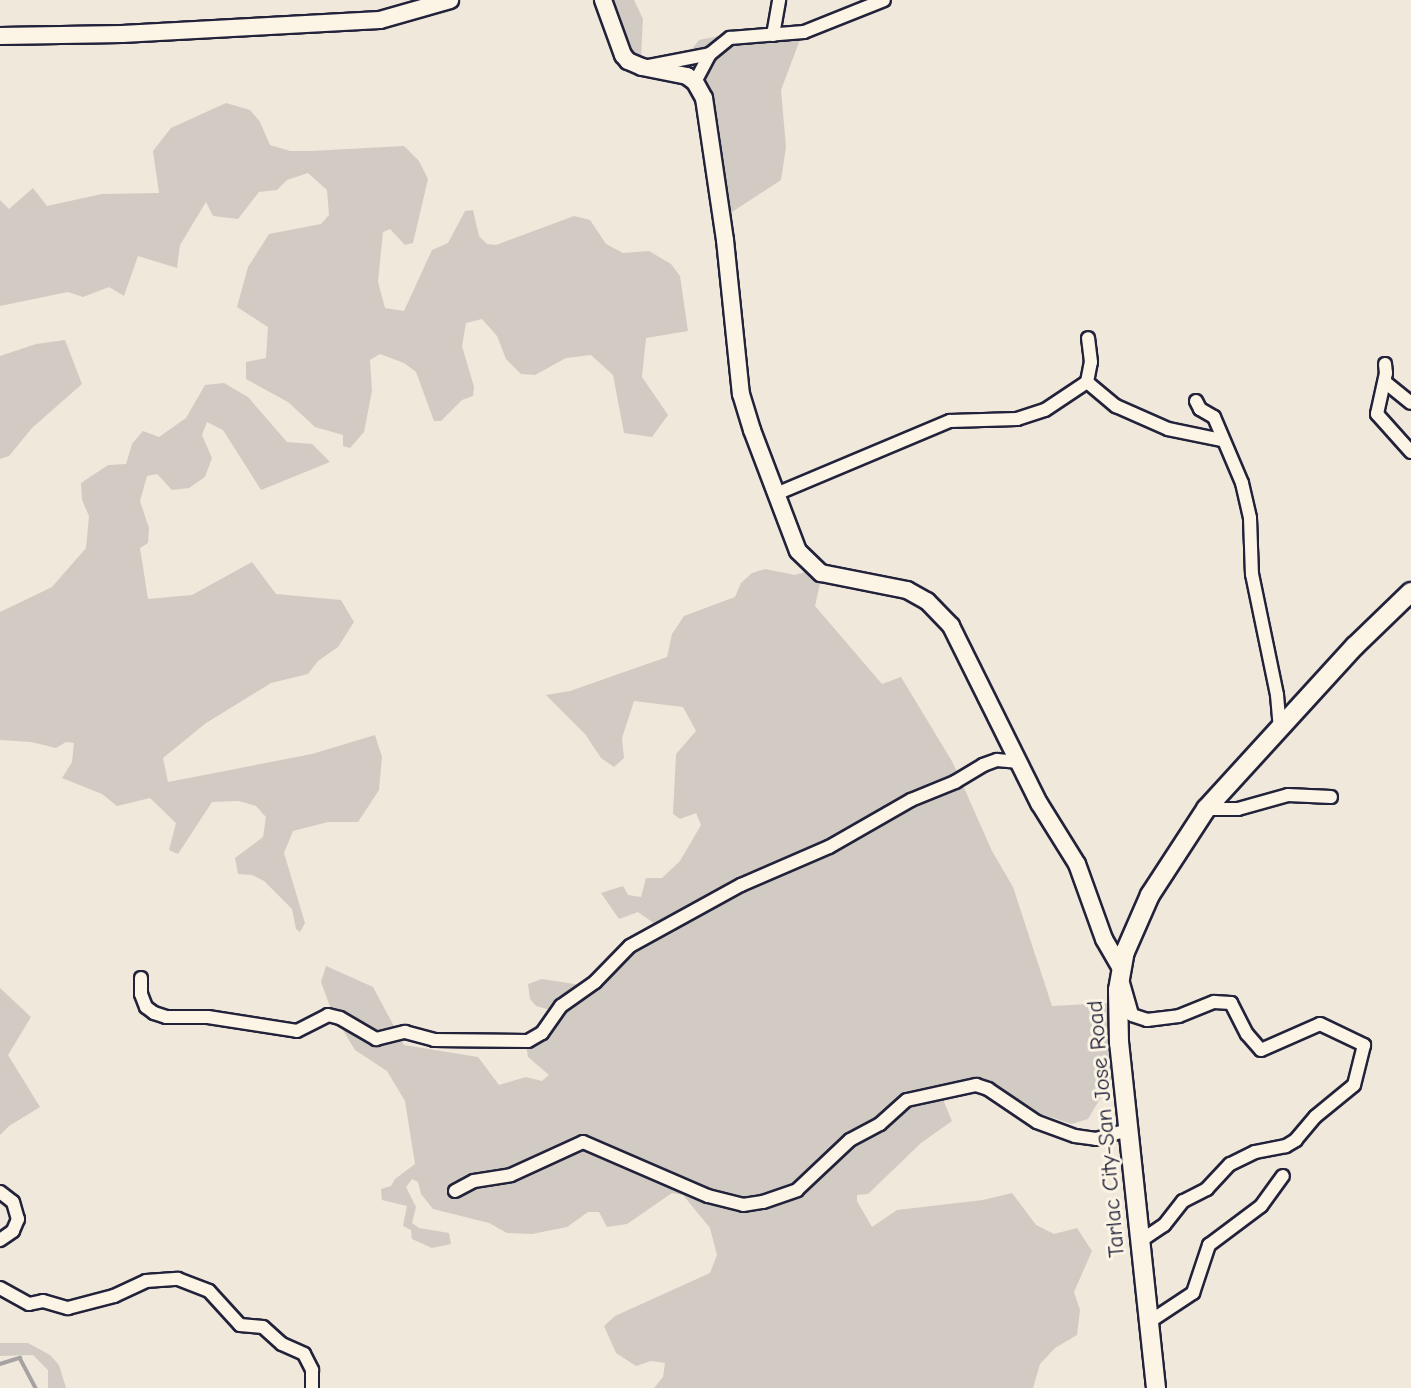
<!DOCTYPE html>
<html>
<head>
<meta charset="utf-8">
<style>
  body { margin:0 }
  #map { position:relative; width:1411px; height:1388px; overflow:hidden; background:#efe8db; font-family:"Comic Neue",sans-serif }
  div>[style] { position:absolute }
  .green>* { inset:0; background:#d1cbc3 }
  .stream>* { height:3.5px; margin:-1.75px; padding:0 1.75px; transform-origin:1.75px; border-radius:1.75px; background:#a6a2a2 }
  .roads { filter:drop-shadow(2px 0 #22223b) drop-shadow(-2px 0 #22223b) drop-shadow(0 2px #22223b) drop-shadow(0 -2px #22223b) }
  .minor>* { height:12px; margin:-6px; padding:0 6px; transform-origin:6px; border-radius:6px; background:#fcf5e5 }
  .tertiary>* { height:16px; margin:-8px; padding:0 8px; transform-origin:8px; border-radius:8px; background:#fcf5e5 }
  .secondary>* { height:18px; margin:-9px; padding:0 9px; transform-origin:9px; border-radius:9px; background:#fcf5e5 }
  span { translate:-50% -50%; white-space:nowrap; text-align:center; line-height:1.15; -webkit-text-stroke:6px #fcf5e5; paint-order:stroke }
  .street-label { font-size:23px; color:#22223b }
</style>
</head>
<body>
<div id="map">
  <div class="green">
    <i style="clip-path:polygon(608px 0,634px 0,643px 19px,641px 57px,629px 48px)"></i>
    <i style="clip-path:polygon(724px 35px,801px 37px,781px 90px,786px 147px,781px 180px,729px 214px,717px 133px,678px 67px,699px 40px)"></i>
    <i style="clip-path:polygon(226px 103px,250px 110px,260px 122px,270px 145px,290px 151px,311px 151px,404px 146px,419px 161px,428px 179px,413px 243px,405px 245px,390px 229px,383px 232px,378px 282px,385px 308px,404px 311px,432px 250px,448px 243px,465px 211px,473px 210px,479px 236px,487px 244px,496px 245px,574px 216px,590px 220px,606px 244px,623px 253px,649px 251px,671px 264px,680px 276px,688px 331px,646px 338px,642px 377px,668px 415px,652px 437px,624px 433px,613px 375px,591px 355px,566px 358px,535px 375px,521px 374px,506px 359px,497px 336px,482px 319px,466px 323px,462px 346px,474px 387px,473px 396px,462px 400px,441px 421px,434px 421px,416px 372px,404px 363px,380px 354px,370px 360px,372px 391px,364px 432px,350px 448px,343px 446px,343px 435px,315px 427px,288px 402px,246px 379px,246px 362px,266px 358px,268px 327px,237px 307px,248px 267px,269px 234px,321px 224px,329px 215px,327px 190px,308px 173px,287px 180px,277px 190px,259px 192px,238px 219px,213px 216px,206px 202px,180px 245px,177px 268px,138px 256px,124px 296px,109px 287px,83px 297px,68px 292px,0 306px,0 200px,9px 209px,33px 188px,47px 206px,102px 194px,159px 193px,153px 151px,171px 128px)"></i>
    <i style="clip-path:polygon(65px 340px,82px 384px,32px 428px,9px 456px,0 459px,0 356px,36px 344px)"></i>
    <i style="clip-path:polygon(224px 383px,248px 397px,287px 442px,312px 444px,330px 462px,261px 490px,223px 430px,207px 422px,202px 435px,212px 458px,205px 477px,189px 488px,172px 490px,157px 474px,147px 476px,140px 501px,149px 528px,148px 543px,140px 548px,148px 599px,192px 595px,252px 562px,276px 594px,341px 600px,354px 622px,338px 647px,318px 661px,308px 674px,271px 683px,206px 723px,163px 758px,168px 782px,312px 754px,375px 735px,382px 757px,379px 790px,358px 822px,328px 822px,293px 831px,284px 853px,305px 923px,300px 932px,296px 929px,292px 909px,264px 881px,252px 875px,238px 874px,235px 858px,263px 837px,266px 817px,256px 806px,239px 801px,212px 802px,178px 854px,169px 850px,176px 823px,150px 798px,117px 806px,102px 794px,62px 778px,72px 762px,74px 743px,66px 742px,56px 748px,31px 742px,0 740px,0 612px,52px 587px,86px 548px,89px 516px,82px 500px,81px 483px,108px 465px,126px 464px,132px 444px,143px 431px,159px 437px,186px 418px,205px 385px)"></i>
    <i style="clip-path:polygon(765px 569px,795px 575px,809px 571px,821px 579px,815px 606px,882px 684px,901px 677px,953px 763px,992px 851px,1013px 887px,1052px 1006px,1109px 1003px,1113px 1077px,1088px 1119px,1072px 1124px,1029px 1110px,990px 1081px,973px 1078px,950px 1085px,944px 1102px,952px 1121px,921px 1143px,868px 1194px,857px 1195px,857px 1201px,872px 1227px,897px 1210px,983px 1200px,1012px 1193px,1036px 1225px,1054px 1234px,1077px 1228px,1092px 1251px,1074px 1292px,1080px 1310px,1077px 1335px,1055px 1348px,1040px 1364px,1033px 1388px,654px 1388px,663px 1377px,665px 1363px,651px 1361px,636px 1366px,616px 1353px,604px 1326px,615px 1316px,710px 1273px,717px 1255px,710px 1228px,683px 1195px,672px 1193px,627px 1224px,607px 1227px,599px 1212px,588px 1212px,567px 1227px,532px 1234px,507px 1233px,489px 1223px,433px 1209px,421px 1194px,418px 1182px,412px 1179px,406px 1187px,416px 1207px,412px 1223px,419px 1228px,449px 1233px,451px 1244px,432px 1248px,412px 1239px,411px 1230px,403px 1226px,407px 1206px,382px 1200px,381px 1189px,391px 1186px,395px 1179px,415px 1164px,405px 1101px,387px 1071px,355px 1050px,332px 1012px,321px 982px,326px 966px,373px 987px,404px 1045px,478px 1057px,499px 1085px,526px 1077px,542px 1081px,549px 1075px,528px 1057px,525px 1039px,554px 1011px,536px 1006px,530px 999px,528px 984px,542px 979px,581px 985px,620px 945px,655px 924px,638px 912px,619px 919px,601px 893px,623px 886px,628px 895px,641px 897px,646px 878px,662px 878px,680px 861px,701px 825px,696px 813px,680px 819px,673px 814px,676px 754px,696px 731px,683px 707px,634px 701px,622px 738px,624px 758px,614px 767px,601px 758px,585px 734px,546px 695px,570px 691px,667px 657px,672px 634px,684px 616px,735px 597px,741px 583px,752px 573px)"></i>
    <i style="clip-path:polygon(0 988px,31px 1017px,8px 1055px,40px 1107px,9px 1126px,0 1135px)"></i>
    <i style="clip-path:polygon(0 1343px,28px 1343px,50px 1355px,59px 1365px,66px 1388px,48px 1388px,48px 1370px,33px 1355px,0 1356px)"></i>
  </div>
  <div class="stream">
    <i style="left:0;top:1364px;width:21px;rotate:-17deg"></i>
    <i style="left:20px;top:1358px;width:34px;rotate:62deg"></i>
  </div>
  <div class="roads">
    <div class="minor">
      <i style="left:773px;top:35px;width:36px;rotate:-80deg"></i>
      <i style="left:649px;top:66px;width:62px;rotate:-11.1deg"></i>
      <i style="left:695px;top:82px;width:32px;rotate:-62deg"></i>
      <i style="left:710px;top:54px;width:26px;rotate:-39deg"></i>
      <i style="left:730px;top:38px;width:74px;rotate:-4.6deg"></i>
      <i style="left:804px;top:32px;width:86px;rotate:-21.8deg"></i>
      <i style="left:1385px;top:364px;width:9px;rotate:84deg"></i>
      <i style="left:1386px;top:373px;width:42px;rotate:102.4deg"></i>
      <i style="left:1377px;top:414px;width:51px;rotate:48.2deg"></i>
      <i style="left:1087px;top:382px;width:38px;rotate:40deg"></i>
      <i style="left:1116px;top:406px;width:57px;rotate:23.9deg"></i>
      <i style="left:1168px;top:429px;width:54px;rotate:11.7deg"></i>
      <i style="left:1385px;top:382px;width:33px;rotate:39deg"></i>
      <i style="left:1196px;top:401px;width:9px;rotate:63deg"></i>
      <i style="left:1200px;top:409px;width:16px;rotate:30deg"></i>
      <i style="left:1214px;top:417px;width:72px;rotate:67deg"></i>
      <i style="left:1242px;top:483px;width:36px;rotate:77deg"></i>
      <i style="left:1250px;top:518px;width:56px;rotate:88deg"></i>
      <i style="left:1252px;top:574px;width:124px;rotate:78.3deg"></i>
      <i style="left:1277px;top:695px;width:32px;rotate:85deg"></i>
      <i style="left:776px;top:494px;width:189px;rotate:-22.8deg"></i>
      <i style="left:950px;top:421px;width:67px;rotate:-1.7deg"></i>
      <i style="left:1017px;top:419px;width:29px;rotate:-18deg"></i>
      <i style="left:1045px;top:410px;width:50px;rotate:-33.7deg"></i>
      <i style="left:1087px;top:382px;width:20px;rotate:-79deg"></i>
      <i style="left:1091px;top:362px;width:24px;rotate:-97deg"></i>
      <i style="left:1206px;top:809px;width:32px"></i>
      <i style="left:1238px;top:809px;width:52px;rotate:-15.6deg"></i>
      <i style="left:1288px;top:795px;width:43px;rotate:2.7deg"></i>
      <i style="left:141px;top:978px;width:16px;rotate:90deg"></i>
      <i style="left:141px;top:994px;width:14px;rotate:69deg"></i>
      <i style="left:146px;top:1007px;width:10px;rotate:37deg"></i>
      <i style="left:154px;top:1013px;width:13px;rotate:18deg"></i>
      <i style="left:166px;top:1017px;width:42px"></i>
      <i style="left:208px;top:1017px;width:90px;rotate:8.9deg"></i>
      <i style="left:297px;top:1031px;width:35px;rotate:-27deg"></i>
      <i style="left:328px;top:1015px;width:12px;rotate:14deg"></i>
      <i style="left:340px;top:1018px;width:42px;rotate:30.3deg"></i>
      <i style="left:376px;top:1039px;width:30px;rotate:-14deg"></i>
      <i style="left:405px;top:1032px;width:30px;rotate:15deg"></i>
      <i style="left:434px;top:1040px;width:94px;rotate:0.6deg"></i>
      <i style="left:528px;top:1041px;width:16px;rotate:-30deg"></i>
      <i style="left:542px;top:1033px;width:33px;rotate:-55deg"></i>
      <i style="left:561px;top:1006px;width:42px;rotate:-35.2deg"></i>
      <i style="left:595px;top:982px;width:50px;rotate:-45.8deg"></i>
      <i style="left:630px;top:946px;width:127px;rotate:-28.8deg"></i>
      <i style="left:741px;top:885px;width:96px;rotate:-23.4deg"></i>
      <i style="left:829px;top:847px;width:95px;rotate:-29.8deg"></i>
      <i style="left:911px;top:800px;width:48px;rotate:-22.2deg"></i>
      <i style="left:955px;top:782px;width:33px;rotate:-31deg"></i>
      <i style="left:983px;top:765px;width:15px;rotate:-20deg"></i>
      <i style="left:997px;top:760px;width:22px;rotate:5deg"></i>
      <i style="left:1123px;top:983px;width:33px;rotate:74deg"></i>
      <i style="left:1132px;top:1015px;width:16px;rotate:18deg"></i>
      <i style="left:1147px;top:1020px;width:32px;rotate:-7deg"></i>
      <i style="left:1179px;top:1016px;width:38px;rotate:-22deg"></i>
      <i style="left:1214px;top:1002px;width:17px;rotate:3deg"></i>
      <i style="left:1231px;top:1003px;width:35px;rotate:63deg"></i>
      <i style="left:1247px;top:1034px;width:21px;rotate:49deg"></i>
      <i style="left:1261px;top:1050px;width:64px;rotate:-23.8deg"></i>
      <i style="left:1320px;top:1024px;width:49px;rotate:25.5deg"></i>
      <i style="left:1364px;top:1045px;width:41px;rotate:104deg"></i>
      <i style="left:1354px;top:1085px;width:50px;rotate:140.6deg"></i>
      <i style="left:1315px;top:1117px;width:30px;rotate:130deg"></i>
      <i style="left:1296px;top:1140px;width:12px;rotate:149deg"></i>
      <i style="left:1286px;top:1146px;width:32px;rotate:169deg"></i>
      <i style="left:1255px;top:1152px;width:28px;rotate:154deg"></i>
      <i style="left:1230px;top:1164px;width:34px;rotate:133deg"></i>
      <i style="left:1207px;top:1189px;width:27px;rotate:153deg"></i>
      <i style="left:1183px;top:1201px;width:31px;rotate:128deg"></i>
      <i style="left:1164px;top:1225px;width:29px;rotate:146deg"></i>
      <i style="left:455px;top:1191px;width:21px;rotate:-28deg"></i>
      <i style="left:474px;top:1181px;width:37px;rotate:-9deg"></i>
      <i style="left:511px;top:1175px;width:79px;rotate:-24.6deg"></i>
      <i style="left:583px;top:1142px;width:136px;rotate:23.4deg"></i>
      <i style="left:708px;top:1196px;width:36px;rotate:14deg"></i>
      <i style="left:743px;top:1205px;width:20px;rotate:-9deg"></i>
      <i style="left:763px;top:1202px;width:36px;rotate:-19deg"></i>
      <i style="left:797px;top:1190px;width:73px;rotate:-43.3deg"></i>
      <i style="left:850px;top:1140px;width:34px;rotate:-28deg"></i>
      <i style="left:880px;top:1124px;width:36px;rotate:-42deg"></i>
      <i style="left:907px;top:1100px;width:71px;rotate:-12.3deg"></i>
      <i style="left:976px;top:1085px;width:13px;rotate:18deg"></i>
      <i style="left:988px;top:1089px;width:59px;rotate:34deg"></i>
      <i style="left:1037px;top:1122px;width:40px;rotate:20.2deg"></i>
      <i style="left:1075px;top:1136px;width:21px;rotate:8deg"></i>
      <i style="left:1096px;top:1139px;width:32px;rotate:-16deg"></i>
      <i style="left:0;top:1192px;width:16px;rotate:38deg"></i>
      <i style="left:13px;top:1202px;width:18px;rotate:74deg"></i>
      <i style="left:18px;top:1219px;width:13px;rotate:113deg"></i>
      <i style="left:13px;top:1231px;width:16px;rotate:145deg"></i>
      <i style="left:0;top:1288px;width:33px;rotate:29deg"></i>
      <i style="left:29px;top:1304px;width:14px;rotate:-12deg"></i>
      <i style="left:43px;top:1301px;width:26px;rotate:16deg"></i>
      <i style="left:68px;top:1308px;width:48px;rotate:-14.6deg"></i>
      <i style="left:114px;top:1296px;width:35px;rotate:-25deg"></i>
      <i style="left:146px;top:1281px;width:32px;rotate:-4deg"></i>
      <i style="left:178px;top:1279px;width:33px;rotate:21deg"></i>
      <i style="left:209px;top:1291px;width:46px;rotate:47.6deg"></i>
      <i style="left:240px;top:1325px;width:23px;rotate:5deg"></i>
      <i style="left:263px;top:1327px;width:25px;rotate:42deg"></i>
      <i style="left:282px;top:1344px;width:24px;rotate:24deg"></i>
      <i style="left:304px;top:1354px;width:18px;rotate:63deg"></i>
      <i style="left:312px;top:1370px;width:18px;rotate:90deg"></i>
      <i style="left:1149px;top:1322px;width:53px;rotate:-33.4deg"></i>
      <i style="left:1193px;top:1293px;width:51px;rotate:-71.6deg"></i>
      <i style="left:1209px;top:1245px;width:65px;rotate:-36.9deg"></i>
      <i style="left:1261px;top:1206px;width:37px;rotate:-54deg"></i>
    </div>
    <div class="tertiary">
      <i style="left:603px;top:0;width:59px;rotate:70deg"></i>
      <i style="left:623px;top:55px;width:8px;rotate:50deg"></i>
      <i style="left:628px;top:61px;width:15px;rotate:23deg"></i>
      <i style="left:642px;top:67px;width:46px;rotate:11.3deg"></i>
      <i style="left:687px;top:76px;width:10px;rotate:37deg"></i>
      <i style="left:695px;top:82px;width:18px;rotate:61deg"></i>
      <i style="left:704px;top:98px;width:144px;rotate:81.6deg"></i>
      <i style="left:725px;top:240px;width:155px;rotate:84.1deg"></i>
      <i style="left:741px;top:394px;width:38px;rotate:73deg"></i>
      <i style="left:752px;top:430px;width:129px;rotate:69.2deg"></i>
      <i style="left:798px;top:551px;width:32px;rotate:44deg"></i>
      <i style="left:821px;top:573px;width:88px;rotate:11.2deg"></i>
      <i style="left:907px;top:590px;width:23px;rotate:29deg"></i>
      <i style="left:927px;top:601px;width:35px;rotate:46deg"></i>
      <i style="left:951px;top:626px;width:198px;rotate:63.6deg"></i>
      <i style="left:1039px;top:803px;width:72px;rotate:58.1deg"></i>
      <i style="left:1077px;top:864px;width:80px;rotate:70.2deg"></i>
      <i style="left:1104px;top:939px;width:34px;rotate:60deg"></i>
      <i style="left:0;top:36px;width:122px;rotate:-0.9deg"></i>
      <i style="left:122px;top:34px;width:258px;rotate:-3.1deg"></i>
      <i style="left:380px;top:20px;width:73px;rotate:-15.9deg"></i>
    </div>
    <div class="secondary">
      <i style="left:1156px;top:1388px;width:347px;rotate:-96.1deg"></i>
      <i style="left:1119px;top:1043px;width:53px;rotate:-91.1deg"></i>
      <i style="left:1118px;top:990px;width:39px;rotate:-80deg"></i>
      <i style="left:1125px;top:952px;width:62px;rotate:-66.3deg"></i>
      <i style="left:1150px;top:895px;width:103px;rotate:-56.9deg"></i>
      <i style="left:1206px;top:809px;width:221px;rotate:-47.6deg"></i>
      <i style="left:1355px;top:646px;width:78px;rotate:-44deg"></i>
    </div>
  </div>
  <div class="street-label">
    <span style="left:1106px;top:1129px;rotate:-95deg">Tarlac City-San Jose Road</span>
  </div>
</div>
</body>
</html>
